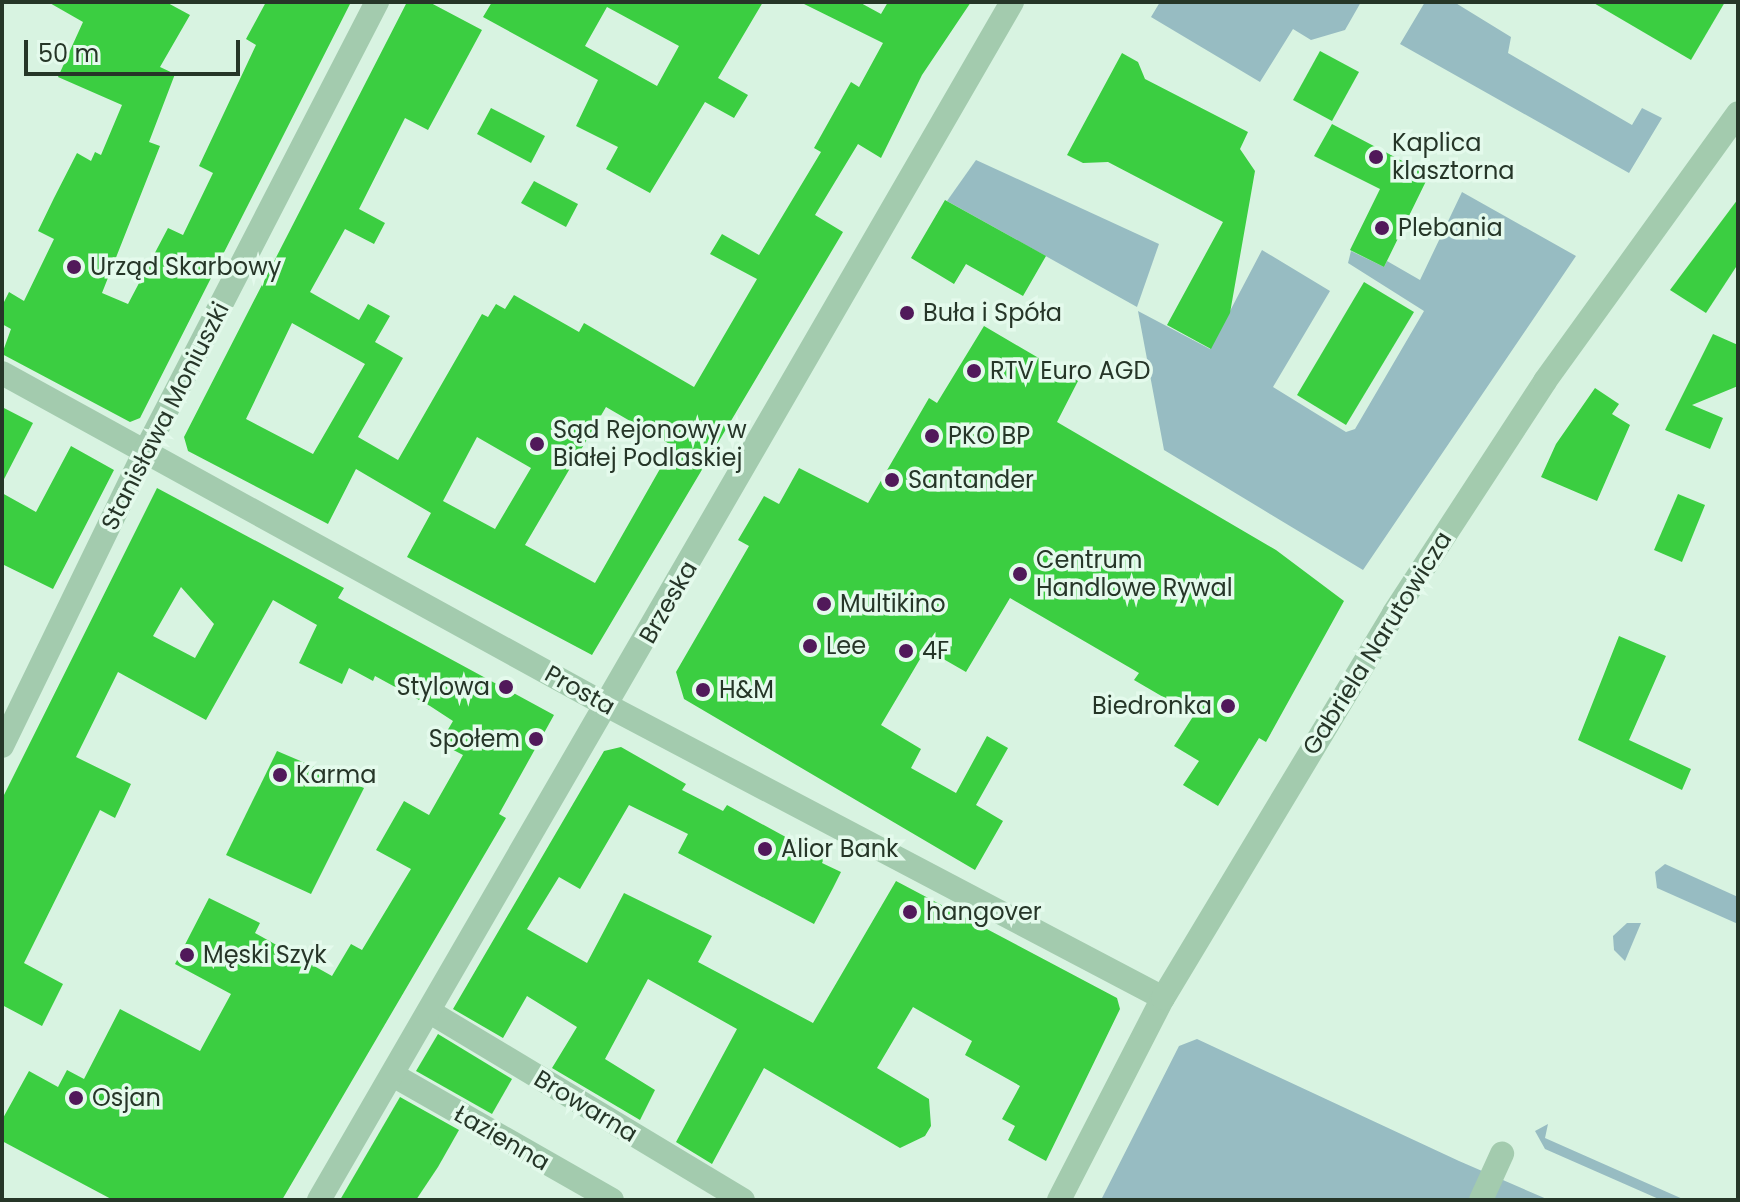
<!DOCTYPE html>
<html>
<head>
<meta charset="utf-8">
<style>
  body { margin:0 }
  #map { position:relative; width:1740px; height:1202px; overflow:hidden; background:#d8f3e1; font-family:Poppins,sans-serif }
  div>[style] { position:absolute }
  .green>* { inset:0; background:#97bcc2 }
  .building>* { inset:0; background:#3bce41 }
  .minor>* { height:24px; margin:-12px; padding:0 12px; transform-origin:12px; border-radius:12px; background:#a3cbae }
  .dots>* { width:22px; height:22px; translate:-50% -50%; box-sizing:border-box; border:4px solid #e4faec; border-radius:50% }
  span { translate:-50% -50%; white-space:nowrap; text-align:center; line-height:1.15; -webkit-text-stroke:7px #e4faec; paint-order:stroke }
  .poi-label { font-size:24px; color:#263628 }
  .left { translate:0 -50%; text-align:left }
  .right { translate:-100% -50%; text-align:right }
  .street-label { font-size:24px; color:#263628 }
  .frame { position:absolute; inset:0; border:4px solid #263628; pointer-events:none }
  .scale { position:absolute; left:24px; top:40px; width:216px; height:36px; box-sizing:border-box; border:4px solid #263628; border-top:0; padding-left:10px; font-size:24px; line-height:28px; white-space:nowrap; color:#263628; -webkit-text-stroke:6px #e4faec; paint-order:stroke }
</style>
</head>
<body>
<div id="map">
  <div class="green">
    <i style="clip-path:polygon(1160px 2px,1361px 2px,1345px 30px,1311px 40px,1293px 29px,1260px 82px,1151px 17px)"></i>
    <i style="clip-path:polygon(1425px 2px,1454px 2px,1511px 37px,1508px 53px,1632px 125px,1642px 108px,1662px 118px,1629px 173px,1400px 44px)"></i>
    <i style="clip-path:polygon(976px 160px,1159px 244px,1137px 307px,947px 201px)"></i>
    <i style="clip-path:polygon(1462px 192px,1576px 256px,1363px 570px,1164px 450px,1138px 311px,1210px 349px,1262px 250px,1330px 291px,1273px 387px,1346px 432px,1355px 429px,1424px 311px,1348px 263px,1351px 251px,1384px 267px,1387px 261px,1420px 280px)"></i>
    <i style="clip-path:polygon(1665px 864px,1738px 897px,1738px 924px,1657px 888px,1655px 872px)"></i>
    <i style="clip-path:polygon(1641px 923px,1625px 961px,1614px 950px,1613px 936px,1627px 923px)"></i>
    <i style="clip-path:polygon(1197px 1039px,1459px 1161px,1549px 1200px,1101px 1200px,1179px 1046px)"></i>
    <i style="clip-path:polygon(1548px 1124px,1545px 1138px,1685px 1200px,1661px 1200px,1545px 1149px,1535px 1131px)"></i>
  </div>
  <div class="building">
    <i style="clip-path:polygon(48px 2px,166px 2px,190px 15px,160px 67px,175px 74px,149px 142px,160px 146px,102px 293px,128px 304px,168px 228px,183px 235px,213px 173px,199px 166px,256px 45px,246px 39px,266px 2px,351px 2px,140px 418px,130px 422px,2px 354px,11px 329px,2px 324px,2px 306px,9px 292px,24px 301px,54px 239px,38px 231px,54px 198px,77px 153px,91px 161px,95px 152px,101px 155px,122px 105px,58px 77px,83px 22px)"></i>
    <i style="clip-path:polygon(evenodd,407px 2px,429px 2px,482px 30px,428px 130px,405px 118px,359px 209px,385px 223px,374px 244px,345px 229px,310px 292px,359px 320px,368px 304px,390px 316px,375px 342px,403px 358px,358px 437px,398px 460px,482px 314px,488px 317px,496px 304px,505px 309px,514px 295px,579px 332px,584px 323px,694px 387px,757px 279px,710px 254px,722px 234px,759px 255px,821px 152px,814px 148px,851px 82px,859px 87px,883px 43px,800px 2px,859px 2px,881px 14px,888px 2px,971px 2px,922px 75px,881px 158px,858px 144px,815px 215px,843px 232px,592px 655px,407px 557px,431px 513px,356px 469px,328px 524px,188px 451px,184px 437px,407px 2px,292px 323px,365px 364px,313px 454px,246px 419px,292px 323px,407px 2px,606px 407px,673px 446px,595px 583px,525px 545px,606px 407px,407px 2px,477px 437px,531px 468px,495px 529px,443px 501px,477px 437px)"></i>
    <i style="clip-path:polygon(evenodd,492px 2px,763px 2px,718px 78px,748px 95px,734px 118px,705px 102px,650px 193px,606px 169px,618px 147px,576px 126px,598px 80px,483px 17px,492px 2px,607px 7px,679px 46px,657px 86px,585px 46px,607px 7px)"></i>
    <i style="clip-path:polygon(1592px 2px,1725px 2px,1691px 60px)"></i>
    <i style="clip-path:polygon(1320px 51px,1359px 72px,1332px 121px,1293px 100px)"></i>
    <i style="clip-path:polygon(1122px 53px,1138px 62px,1145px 79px,1248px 132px,1240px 149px,1255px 171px,1230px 313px,1211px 349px,1167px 325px,1223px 222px,1108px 162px,1083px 163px,1067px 155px)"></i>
    <i style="clip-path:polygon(491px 108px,545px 136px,531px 163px,477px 134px)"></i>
    <i style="clip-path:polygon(1332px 124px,1429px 175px,1384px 267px,1350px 250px,1380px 189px,1314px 156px)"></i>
    <i style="clip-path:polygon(534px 181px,578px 204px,566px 227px,521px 203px)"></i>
    <i style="clip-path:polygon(1738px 199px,1738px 264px,1706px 313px,1670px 290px)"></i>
    <i style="clip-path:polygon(945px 200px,1046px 256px,1023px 296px,966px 264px,954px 284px,911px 258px)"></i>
    <i style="clip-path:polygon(1364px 282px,1414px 312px,1346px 425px,1297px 395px)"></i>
    <i style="clip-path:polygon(984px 326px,1078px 381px,1057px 422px,1276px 550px,1344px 601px,1266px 742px,1259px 738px,1218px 806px,1183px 785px,1199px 761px,1174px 746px,1194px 715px,1134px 680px,1139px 673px,1010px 598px,966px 672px,926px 649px,881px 725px,921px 749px,911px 768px,956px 793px,987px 736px,1008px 748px,976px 805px,1003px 821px,975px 870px,684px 699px,676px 672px,749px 546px,738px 540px,764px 496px,779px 504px,799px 468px,868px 503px,929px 398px,937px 403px)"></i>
    <i style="clip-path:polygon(1713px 334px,1738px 345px,1738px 386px,1692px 405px,1723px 418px,1710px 449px,1665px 430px)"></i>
    <i style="clip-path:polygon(1595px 388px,1619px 404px,1612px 414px,1630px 425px,1597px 501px,1541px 477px,1556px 444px)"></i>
    <i style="clip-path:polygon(2px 407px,33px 423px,2px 483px)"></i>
    <i style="clip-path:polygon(71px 446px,114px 470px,53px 589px,2px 564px,2px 493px,36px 512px)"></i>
    <i style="clip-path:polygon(evenodd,157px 488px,344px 588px,338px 598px,554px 715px,499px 814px,506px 818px,282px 1200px,113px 1200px,2px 1141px,2px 1120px,29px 1071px,58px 1087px,67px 1070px,84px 1079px,120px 1009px,200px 1051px,231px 994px,175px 964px,209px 898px,260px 923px,255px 933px,332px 976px,351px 944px,362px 950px,411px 869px,376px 850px,404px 801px,429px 815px,463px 755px,440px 743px,453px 721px,430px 706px,375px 676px,373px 681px,349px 668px,342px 684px,299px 663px,317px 625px,273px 600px,206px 720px,118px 672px,76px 757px,131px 784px,115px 818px,100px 810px,24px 963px,63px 984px,42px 1026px,2px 1005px,2px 799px,157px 488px,181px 587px,214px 624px,195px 658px,153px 636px,181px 587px)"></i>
    <i style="clip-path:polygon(1678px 494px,1705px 505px,1682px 562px,1654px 550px)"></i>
    <i style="clip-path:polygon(1619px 636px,1666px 656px,1629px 740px,1691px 769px,1682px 790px,1578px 740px)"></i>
    <i style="clip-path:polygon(621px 747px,686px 784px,682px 790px,723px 811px,727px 805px,824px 858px,822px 863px,841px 872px,833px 888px,814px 924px,678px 853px,688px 834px,629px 805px,580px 889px,559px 877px,527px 929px,587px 963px,624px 893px,712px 936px,698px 962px,813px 1023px,896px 881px,1117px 998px,1120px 1009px,1046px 1161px,1008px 1140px,1015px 1126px,1002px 1119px,1020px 1086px,965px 1055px,972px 1041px,913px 1007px,877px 1068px,929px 1099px,931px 1126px,925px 1136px,900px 1148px,764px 1068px,712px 1164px,676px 1142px,737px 1029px,648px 979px,605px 1059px,655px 1090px,640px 1120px,552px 1068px,577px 1027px,527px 996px,503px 1038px,453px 1009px,604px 751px)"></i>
    <i style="clip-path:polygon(277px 751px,364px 788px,311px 894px,226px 855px)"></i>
    <i style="clip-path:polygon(438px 1034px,512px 1079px,492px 1114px,416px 1071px)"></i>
    <i style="clip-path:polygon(400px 1097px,459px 1130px,438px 1167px,416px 1200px,340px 1200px)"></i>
  </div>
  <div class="minor">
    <i style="left:2px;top:373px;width:691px;rotate:28.79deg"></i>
    <i style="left:608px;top:706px;width:627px;rotate:27.75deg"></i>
    <i style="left:2px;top:746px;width:331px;rotate:-64.1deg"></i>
    <i style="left:147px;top:448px;width:502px;rotate:-62.72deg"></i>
    <i style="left:430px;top:1012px;width:365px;rotate:31deg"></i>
    <i style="left:393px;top:1075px;width:252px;rotate:29.7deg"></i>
    <i style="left:319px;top:1200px;width:1384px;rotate:-59.95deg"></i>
    <i style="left:1059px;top:1200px;width:227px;rotate:-62.8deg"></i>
    <i style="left:1163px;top:998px;width:449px;rotate:-59deg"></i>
    <i style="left:1394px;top:613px;width:277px;rotate:-56.9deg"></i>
    <i style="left:1545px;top:381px;width:330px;rotate:-54.2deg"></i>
    <i style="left:1481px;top:1200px;width:51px;rotate:-65.5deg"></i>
  </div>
  <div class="dots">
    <i style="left:1376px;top:157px;background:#51195a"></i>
    <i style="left:1382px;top:228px;background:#51195a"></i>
    <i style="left:74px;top:267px;background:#51195a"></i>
    <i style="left:907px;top:313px;background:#51195a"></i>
    <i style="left:974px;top:371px;background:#51195a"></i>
    <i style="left:932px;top:436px;background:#51195a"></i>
    <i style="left:537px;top:444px;background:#51195a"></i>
    <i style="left:892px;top:480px;background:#51195a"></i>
    <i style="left:1020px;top:574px;background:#51195a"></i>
    <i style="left:824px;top:604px;background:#51195a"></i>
    <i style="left:810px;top:646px;background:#51195a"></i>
    <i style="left:906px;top:651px;background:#51195a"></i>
    <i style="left:506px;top:687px;background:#51195a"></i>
    <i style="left:703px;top:690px;background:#51195a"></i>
    <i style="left:1228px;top:706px;background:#51195a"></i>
    <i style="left:536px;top:739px;background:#51195a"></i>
    <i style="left:280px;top:775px;background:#51195a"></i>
    <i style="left:765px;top:849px;background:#51195a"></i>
    <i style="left:910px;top:912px;background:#51195a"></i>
    <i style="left:187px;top:955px;background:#51195a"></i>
    <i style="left:76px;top:1098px;background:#51195a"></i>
  </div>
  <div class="poi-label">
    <span class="left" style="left:1392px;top:157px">Kaplica<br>klasztorna</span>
    <span class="left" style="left:1398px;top:228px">Plebania</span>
    <span class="left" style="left:90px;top:267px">Urząd Skarbowy</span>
    <span class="left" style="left:923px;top:313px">Buła i Spóła</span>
    <span class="left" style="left:990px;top:371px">RTV Euro AGD</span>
    <span class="left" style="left:553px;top:444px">Sąd Rejonowy w<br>Białej Podlaskiej</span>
    <span class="left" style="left:948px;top:436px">PKO BP</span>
    <span class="left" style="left:908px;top:480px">Santander</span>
    <span class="left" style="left:1036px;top:574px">Centrum<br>Handlowe Rywal</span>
    <span class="left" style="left:840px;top:604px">Multikino</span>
    <span class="left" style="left:826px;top:646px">Lee</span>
    <span class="left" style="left:922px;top:651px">4F</span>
    <span class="right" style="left:490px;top:687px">Stylowa</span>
    <span class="left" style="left:719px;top:690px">H&amp;M</span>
    <span class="right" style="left:1212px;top:706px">Biedronka</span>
    <span class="right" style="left:520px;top:739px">Społem</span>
    <span class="left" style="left:296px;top:775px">Karma</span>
    <span class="left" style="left:781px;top:849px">Alior Bank</span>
    <span class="left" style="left:926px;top:912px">hangover</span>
    <span class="left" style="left:203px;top:955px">Męski Szyk</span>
    <span class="left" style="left:92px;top:1098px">Osjan</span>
  </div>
  <div class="street-label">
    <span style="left:165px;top:416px;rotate:-63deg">Stanisława Moniuszki</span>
    <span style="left:668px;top:602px;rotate:-60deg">Brzeska</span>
    <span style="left:1377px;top:643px;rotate:-58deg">Gabriela Narutowicza</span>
    <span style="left:580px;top:690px;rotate:29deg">Prosta</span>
    <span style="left:586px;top:1106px;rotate:31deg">Browarna</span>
    <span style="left:502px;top:1138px;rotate:30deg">Łazienna</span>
  </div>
  <div class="frame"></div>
  <div class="scale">50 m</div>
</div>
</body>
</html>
